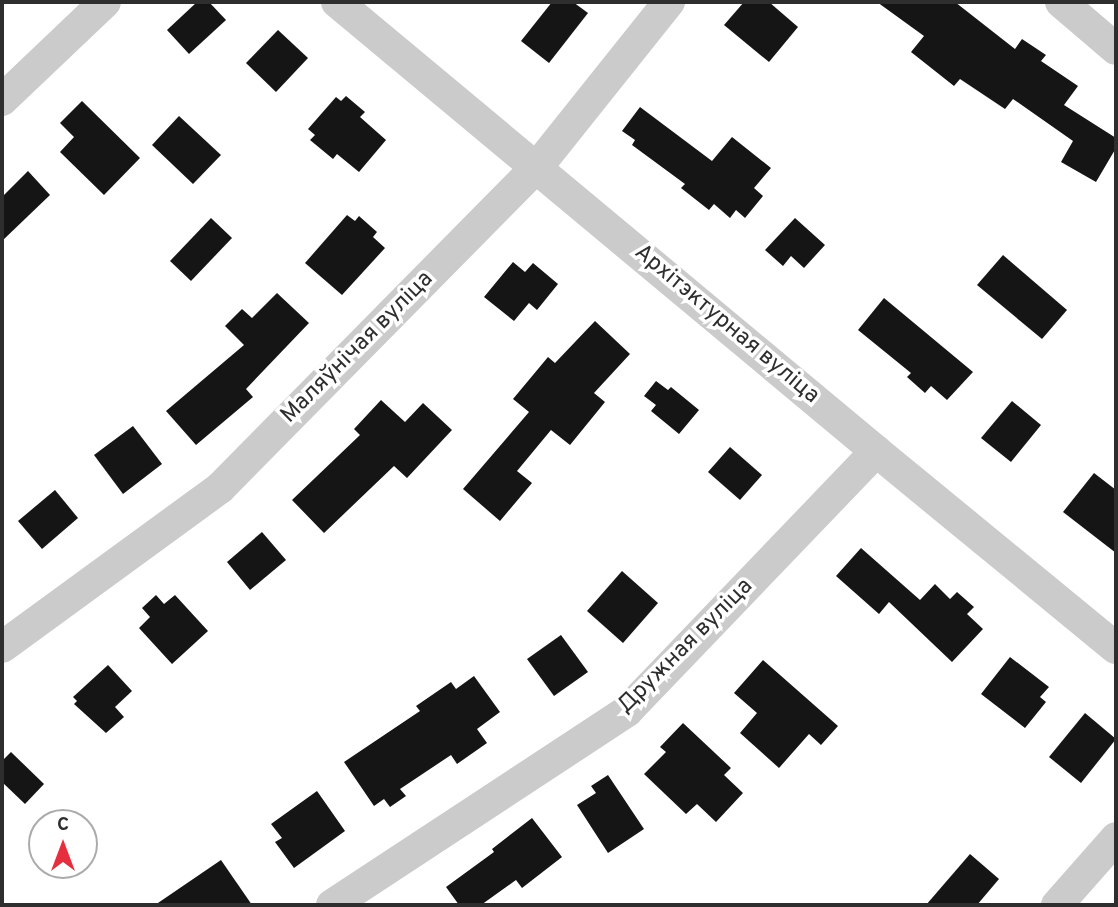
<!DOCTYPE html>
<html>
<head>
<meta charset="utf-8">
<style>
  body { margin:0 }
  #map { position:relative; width:1118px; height:907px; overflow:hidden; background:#fff; font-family:Overpass,sans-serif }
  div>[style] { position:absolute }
  .building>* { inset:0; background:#151515 }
  .minor>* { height:32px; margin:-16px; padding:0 16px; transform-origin:16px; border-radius:16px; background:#cbcbcb }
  span { translate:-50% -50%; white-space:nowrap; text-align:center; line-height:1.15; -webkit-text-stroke:7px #fff; paint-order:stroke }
  .street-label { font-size:23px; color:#2e2e2e }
  .frame { position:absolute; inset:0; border:4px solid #2e2e2e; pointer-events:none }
  .north { position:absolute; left:28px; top:809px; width:70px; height:70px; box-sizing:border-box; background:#fff; border:2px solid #ababab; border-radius:50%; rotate:0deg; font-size:19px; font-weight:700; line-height:28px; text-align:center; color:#2e2e2e }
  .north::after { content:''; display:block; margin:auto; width:24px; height:32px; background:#e62f3e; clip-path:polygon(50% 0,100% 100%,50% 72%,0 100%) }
</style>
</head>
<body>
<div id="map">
  <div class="building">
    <i style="clip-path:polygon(197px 2px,209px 2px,226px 20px,189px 54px,167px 30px)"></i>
    <i style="clip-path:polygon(552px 2px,573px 2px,588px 13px,549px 63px,521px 41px)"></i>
    <i style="clip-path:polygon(744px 2px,769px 2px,798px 27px,769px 62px,724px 25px)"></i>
    <i style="clip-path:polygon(877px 2px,955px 2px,1015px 49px,1022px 39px,1046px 55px,1041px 61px,1078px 86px,1064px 105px,1116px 138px,1116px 148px,1096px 182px,1061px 162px,1073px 141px,1013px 99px,1005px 109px,960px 79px,954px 86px,911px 52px,924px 36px)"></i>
    <i style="clip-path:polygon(278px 30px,308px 58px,276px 92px,246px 63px)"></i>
    <i style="clip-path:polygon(346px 96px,365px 112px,360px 117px,386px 140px,359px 172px,337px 154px,333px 159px,310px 140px,315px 135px,308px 129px,336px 97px,341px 101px)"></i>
    <i style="clip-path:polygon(82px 101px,140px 158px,104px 195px,60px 152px,74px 137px,60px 123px)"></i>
    <i style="clip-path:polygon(640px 107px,712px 161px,732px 137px,771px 168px,754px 188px,763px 196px,745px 218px,736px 210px,730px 218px,714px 204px,709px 210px,681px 188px,685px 184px,632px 145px,635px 140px,622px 131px)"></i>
    <i style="clip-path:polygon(179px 116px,221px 155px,193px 184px,152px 145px)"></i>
    <i style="clip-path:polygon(28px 171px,50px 195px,2px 241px,2px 197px)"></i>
    <i style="clip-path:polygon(347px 215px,355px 221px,359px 216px,377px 232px,373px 237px,385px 248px,342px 295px,305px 263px)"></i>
    <i style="clip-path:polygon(211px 218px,232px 238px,191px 281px,170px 261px)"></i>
    <i style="clip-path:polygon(795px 218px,825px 245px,804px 268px,791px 256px,783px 266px,765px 250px)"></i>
    <i style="clip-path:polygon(1003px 255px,1067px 310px,1042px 339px,977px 285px)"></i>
    <i style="clip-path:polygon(513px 262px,525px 272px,533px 263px,558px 284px,537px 310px,529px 303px,514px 321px,484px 297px)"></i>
    <i style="clip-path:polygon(277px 293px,309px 323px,246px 389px,253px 397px,196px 445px,166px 411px,244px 345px,225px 326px,242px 309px,252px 318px)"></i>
    <i style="clip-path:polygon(884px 298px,973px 372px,947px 400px,931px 386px,925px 393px,907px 377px,911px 373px,858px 330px)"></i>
    <i style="clip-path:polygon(595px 321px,630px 354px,594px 393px,605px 402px,570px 445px,551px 430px,517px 471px,532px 483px,500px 521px,463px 489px,529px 412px,513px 399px,548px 357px,555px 363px)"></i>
    <i style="clip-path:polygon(656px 381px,668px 390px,671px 387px,699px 410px,679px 434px,651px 411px,656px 405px,644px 396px)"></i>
    <i style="clip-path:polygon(381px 400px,405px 422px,423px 403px,452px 430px,407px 478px,394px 466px,324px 533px,292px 500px,360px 435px,354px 429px)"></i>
    <i style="clip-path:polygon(1012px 401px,1041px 425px,1011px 462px,981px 438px)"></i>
    <i style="clip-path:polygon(133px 426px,162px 464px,123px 494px,94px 455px)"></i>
    <i style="clip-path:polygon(730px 447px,762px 475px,740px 500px,708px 472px)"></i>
    <i style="clip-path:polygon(1094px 473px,1116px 490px,1116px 553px,1063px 512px)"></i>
    <i style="clip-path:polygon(55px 490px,78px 518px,42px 549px,18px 521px)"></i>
    <i style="clip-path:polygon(262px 532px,286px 560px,250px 590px,227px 562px)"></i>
    <i style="clip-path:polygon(861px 548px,920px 600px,935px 584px,950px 599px,957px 592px,974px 607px,967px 614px,983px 629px,952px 662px,889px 602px,879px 614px,836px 576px)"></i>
    <i style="clip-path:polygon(622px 571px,658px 603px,623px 643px,587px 611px)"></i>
    <i style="clip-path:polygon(156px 595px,164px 604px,175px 595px,208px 631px,172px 664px,139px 628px,150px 617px,142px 608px)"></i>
    <i style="clip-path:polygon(561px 635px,588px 672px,554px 696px,527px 659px)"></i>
    <i style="clip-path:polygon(1010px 657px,1049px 687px,1040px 697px,1046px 702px,1025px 728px,981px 694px)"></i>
    <i style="clip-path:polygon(763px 660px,838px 726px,821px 745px,809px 734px,779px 768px,740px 733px,757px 713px,734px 693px)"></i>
    <i style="clip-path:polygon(108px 665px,132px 691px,115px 707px,124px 717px,106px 733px,74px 704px,77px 701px,73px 697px)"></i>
    <i style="clip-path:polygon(474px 676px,500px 712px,477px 729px,487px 743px,457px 764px,451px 755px,400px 789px,406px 796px,390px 807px,384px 799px,374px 806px,344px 762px,420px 711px,416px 706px,451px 682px,456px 689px)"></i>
    <i style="clip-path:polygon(1085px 713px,1116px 739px,1081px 783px,1049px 757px)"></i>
    <i style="clip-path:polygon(683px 723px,731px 768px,724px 775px,743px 793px,716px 822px,697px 804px,686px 814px,644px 774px,666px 752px,660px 747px)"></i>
    <i style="clip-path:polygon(11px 752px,44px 784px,25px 804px,2px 782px,2px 761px)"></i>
    <i style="clip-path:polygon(608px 775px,644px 829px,608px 853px,577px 805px,596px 793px,591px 786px)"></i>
    <i style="clip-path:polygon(317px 791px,345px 831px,294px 868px,275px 842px,282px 838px,271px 824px)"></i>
    <i style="clip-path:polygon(532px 818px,562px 857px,522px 888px,516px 880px,481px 905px,459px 905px,446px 887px,494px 852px,492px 849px)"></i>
    <i style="clip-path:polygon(970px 854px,999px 879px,977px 905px,926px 905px)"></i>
    <i style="clip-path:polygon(221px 860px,252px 905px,155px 905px)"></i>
  </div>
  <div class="minor">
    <i style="left:337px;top:2px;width:702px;rotate:39.8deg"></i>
    <i style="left:876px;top:451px;width:310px;rotate:39.4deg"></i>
    <i style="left:1061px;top:2px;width:72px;rotate:40.5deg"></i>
    <i style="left:2px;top:100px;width:142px;rotate:-43.6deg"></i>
    <i style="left:2px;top:647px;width:270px;rotate:-36.1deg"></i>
    <i style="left:220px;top:488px;width:453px;rotate:-45.4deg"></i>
    <i style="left:538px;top:166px;width:210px;rotate:-51.4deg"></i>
    <i style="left:332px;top:905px;width:353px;rotate:-33.3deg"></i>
    <i style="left:627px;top:711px;width:360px;rotate:-46.2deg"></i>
    <i style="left:1057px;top:905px;width:89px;rotate:-48.6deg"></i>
  </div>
  <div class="street-label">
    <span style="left:726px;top:325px;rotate:40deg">Архітэктурная вуліца</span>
    <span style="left:358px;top:348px;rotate:-45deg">Маляўнічая вуліца</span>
    <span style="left:686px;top:647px;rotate:-45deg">Дружная вуліца</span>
  </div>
  <div class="frame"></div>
  <div class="north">С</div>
</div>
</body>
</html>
